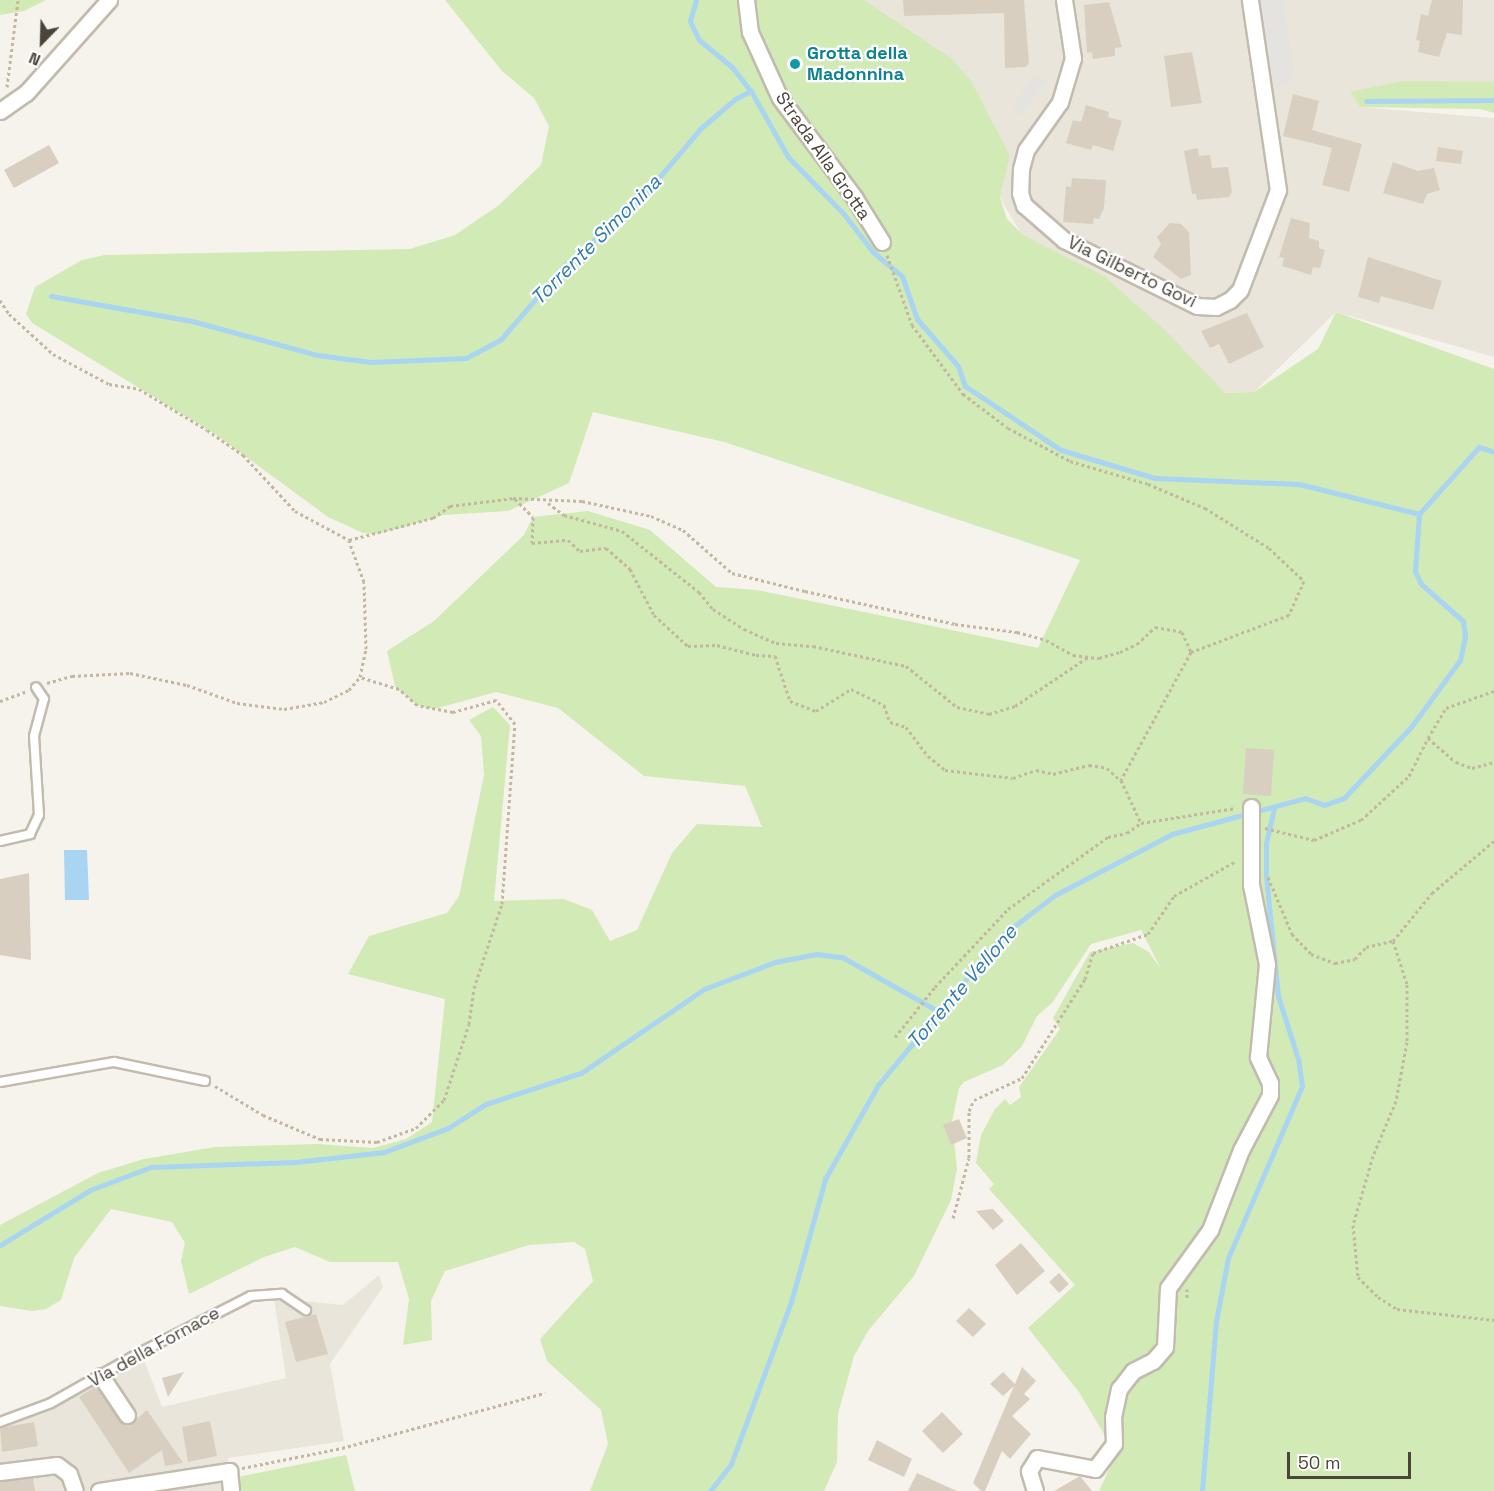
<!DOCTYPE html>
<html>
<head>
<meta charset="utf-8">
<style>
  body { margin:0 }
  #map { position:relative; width:1494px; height:1491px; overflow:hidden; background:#f6f3ec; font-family:"Space Grotesk",sans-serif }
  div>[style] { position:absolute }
  .residential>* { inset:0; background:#eae5da }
  .green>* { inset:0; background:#d2eab5 }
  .parking>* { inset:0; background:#e5e3e0 }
  .water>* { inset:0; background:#a9d4f2 }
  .stream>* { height:5px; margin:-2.5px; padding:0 2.5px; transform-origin:2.5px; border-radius:2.5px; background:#a9d4f2 }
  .building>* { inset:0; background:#d8cfc1 }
  .path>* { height:3px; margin-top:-1.5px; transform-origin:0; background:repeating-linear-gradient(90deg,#c4b79f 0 3px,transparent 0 6px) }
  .roads { filter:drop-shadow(2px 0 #c2bbae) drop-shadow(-2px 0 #c2bbae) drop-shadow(0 2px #c2bbae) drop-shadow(0 -2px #c2bbae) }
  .service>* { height:8px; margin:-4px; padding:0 4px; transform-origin:4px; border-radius:4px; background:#fff }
  .minor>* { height:15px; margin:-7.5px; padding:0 7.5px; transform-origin:7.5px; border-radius:7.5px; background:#fff }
  .dots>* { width:16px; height:16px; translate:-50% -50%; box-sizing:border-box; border:3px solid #fff; border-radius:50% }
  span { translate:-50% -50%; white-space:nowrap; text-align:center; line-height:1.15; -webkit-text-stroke:4.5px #fff; paint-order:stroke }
  .culture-label { font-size:18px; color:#0d838f; font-weight:700 }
  .left { translate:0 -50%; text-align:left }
  .street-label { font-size:18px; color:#4b4439 }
  .water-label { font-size:20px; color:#2e7ab2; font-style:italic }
  .north { position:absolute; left:12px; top:12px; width:60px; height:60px; -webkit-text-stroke:4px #fff; paint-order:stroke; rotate:203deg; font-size:16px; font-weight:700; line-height:24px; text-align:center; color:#4b4439 }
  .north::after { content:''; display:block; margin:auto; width:21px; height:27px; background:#4b4439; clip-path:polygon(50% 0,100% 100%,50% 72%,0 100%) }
  .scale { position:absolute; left:1287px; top:1452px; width:124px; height:27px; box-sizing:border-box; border:3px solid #4b4439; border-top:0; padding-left:8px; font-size:18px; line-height:21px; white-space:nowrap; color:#4b4439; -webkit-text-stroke:4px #fff; paint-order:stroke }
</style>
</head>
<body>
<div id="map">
  <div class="residential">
    <i style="clip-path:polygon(864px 0,1494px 0,1494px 84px,1350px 92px,1360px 107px,1494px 118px,1494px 357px,1336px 312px,1254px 392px,1225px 393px,1113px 284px,1022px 235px,1000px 198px,1010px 156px)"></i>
    <i style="clip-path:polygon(379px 1275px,383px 1287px,330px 1364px,344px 1441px,228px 1458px,230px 1491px,0 1491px,0 1418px,22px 1412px,141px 1352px,162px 1407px,286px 1378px,274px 1298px,343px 1305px)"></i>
  </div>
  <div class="green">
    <i style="clip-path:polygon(0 0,46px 0,24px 11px,0 15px)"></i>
    <i style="clip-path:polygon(445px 0,864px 0,952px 59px,971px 81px,1010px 156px,1000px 198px,1007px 219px,1023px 235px,1104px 276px,1166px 331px,1225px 393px,1254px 392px,1318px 349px,1336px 312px,1494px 369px,1494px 1491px,1099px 1491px,1116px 1454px,1079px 1392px,1028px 1328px,1075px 1285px,989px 1189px,994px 1184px,976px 1163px,981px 1135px,995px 1109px,1005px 1099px,1010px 1105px,1021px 1097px,1019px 1087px,1060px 1029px,1053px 1018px,1090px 952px,1133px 943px,1149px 952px,1161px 969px,1141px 930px,1091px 944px,1052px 1003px,1037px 1016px,1022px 1046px,1003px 1065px,964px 1082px,959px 1088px,952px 1122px,957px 1169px,951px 1200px,914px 1276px,868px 1331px,854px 1356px,838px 1414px,837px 1462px,824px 1491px,590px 1491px,608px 1444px,601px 1410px,547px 1361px,540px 1339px,593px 1281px,585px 1249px,574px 1242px,529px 1245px,445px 1271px,431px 1301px,432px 1340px,403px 1345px,409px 1299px,398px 1262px,330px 1262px,295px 1247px,264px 1257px,189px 1294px,181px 1261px,185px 1243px,172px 1222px,111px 1209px,74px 1258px,61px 1300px,46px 1309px,32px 1311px,0 1306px,0 1225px,98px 1173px,144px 1159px,215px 1147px,317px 1144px,373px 1148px,406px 1139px,432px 1122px,445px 999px,348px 974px,369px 936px,447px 913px,459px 896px,484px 775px,481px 736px,469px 720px,493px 707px,510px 725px,494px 901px,564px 899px,592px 910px,610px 941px,637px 930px,672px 853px,697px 824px,762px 827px,745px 786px,644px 776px,558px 708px,496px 692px,434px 709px,417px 705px,395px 686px,387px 651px,434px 621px,524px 535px,533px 517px,588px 511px,650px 530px,716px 587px,757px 590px,1038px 648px,1080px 560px,724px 442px,593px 412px,569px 483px,508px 511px,444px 515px,378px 534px,363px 533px,328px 517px,215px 434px,32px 323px,26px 314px,35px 287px,82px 260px,105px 255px,410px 249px,455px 235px,499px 205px,541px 165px,549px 126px,534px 98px,502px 71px)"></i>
    <i style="clip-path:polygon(1403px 81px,1494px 82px,1494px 113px,1480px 109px,1360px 107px,1350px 92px)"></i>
    <i style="clip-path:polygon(346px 1455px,355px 1491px,239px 1491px,238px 1477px)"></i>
  </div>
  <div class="parking">
    <i style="clip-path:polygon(1258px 0,1283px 0,1295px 77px,1275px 89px)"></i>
    <i style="clip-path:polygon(1033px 77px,1049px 80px,1019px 116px,1013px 105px)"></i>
  </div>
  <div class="water">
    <i style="clip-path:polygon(64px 850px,87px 850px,89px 900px,65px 900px)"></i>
  </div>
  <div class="stream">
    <i style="left:696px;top:0;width:22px;rotate:106deg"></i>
    <i style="left:690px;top:21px;width:21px;rotate:65deg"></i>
    <i style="left:699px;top:40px;width:43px;rotate:39.3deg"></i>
    <i style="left:732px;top:67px;width:31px;rotate:52deg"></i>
    <i style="left:1366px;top:101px;width:128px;rotate:-0.4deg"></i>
    <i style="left:51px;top:296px;width:143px;rotate:10.1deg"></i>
    <i style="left:192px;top:321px;width:130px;rotate:15.2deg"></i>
    <i style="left:317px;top:355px;width:54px;rotate:7.4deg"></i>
    <i style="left:371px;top:362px;width:95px;rotate:-2.4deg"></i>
    <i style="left:466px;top:358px;width:40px;rotate:-28deg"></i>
    <i style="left:501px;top:339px;width:96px;rotate:-49.2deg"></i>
    <i style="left:564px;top:266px;width:99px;rotate:-40.9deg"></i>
    <i style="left:639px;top:201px;width:94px;rotate:-49.7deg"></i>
    <i style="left:700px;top:129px;width:46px;rotate:-40.6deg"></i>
    <i style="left:735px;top:99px;width:18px;rotate:-27deg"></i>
    <i style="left:751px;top:91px;width:76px;rotate:60.7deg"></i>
    <i style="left:788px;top:157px;width:78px;rotate:45.5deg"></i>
    <i style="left:843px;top:213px;width:49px;rotate:52.4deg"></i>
    <i style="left:873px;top:252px;width:38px;rotate:40deg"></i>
    <i style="left:902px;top:276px;width:46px;rotate:70.8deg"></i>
    <i style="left:917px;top:319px;width:62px;rotate:48.9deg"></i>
    <i style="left:958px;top:366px;width:21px;rotate:71deg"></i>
    <i style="left:965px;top:386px;width:115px;rotate:33.7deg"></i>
    <i style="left:1061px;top:450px;width:98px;rotate:16.6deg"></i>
    <i style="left:1155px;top:478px;width:144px;rotate:2.4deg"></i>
    <i style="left:1299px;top:484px;width:124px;rotate:14deg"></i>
    <i style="left:0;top:1245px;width:105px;rotate:-31.4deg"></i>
    <i style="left:90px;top:1190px;width:65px;rotate:-20.7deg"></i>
    <i style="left:151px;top:1167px;width:145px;rotate:-2deg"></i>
    <i style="left:296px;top:1162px;width:89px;rotate:-6.5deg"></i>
    <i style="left:384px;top:1152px;width:68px;rotate:-20.6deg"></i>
    <i style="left:448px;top:1128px;width:45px;rotate:-32.3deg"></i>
    <i style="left:486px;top:1104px;width:100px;rotate:-18.1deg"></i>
    <i style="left:581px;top:1073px;width:149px;rotate:-34.3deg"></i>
    <i style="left:704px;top:989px;width:76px;rotate:-20.8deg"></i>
    <i style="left:775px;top:962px;width:42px;rotate:-11deg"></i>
    <i style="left:816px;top:954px;width:26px;rotate:7deg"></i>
    <i style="left:842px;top:957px;width:108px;rotate:29.4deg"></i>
    <i style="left:710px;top:1491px;width:34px;rotate:-52deg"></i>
    <i style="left:731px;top:1464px;width:173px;rotate:-69.7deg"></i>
    <i style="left:791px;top:1302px;width:128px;rotate:-74.5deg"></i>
    <i style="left:825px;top:1179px;width:108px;rotate:-60.6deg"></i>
    <i style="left:878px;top:1085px;width:197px;rotate:-50.2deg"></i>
    <i style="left:1004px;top:934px;width:64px;rotate:-37.4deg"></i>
    <i style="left:1055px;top:895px;width:132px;rotate:-27.5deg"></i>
    <i style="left:1172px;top:834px;width:138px;rotate:-15.1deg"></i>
    <i style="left:1305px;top:798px;width:20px;rotate:20deg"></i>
    <i style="left:1324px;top:805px;width:21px;rotate:-19deg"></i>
    <i style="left:1344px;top:798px;width:98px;rotate:-46.7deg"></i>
    <i style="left:1411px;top:727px;width:83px;rotate:-53.8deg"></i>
    <i style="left:1460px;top:660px;width:24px;rotate:-78deg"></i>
    <i style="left:1465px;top:637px;width:16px;rotate:-97deg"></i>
    <i style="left:1463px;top:621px;width:56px;rotate:-138.6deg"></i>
    <i style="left:1421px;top:584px;width:14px;rotate:-115deg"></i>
    <i style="left:1415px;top:571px;width:57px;rotate:-86deg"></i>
    <i style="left:1419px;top:514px;width:90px;rotate:-48.2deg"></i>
    <i style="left:1479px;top:447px;width:16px;rotate:18deg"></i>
    <i style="left:1202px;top:1491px;width:171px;rotate:-85.3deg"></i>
    <i style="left:1216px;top:1321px;width:64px;rotate:-79.2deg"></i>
    <i style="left:1228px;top:1258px;width:187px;rotate:-66.7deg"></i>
    <i style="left:1302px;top:1086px;width:27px;rotate:-98deg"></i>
    <i style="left:1298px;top:1059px;width:66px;rotate:-107.6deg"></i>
    <i style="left:1278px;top:996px;width:122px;rotate:-95.7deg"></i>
    <i style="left:1266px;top:875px;width:32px;rotate:-90deg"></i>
    <i style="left:1266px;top:843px;width:37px;rotate:-77deg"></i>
  </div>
  <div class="building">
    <i style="clip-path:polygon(903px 0,1024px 0,1029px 63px,1026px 67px,1005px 68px,1004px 13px,904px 16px)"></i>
    <i style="clip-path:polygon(1432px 0,1463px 0,1462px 35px,1447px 33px,1439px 57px,1418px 52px,1420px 41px,1416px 40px,1421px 14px,1428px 16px)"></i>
    <i style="clip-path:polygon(1109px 2px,1122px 47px,1115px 48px,1115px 56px,1093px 59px,1092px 52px,1087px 53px,1084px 5px)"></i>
    <i style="clip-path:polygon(1192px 52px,1202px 103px,1171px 107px,1164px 56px)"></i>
    <i style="clip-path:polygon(1293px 94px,1319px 101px,1312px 130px,1362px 144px,1349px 192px,1322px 185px,1332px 148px,1283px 136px)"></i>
    <i style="clip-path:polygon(1086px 105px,1109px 112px,1108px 117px,1122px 121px,1113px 151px,1093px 145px,1091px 150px,1066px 143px,1073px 120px,1081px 122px)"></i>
    <i style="clip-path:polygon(49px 145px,59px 163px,14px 188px,4px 170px)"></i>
    <i style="clip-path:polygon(1438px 147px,1463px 151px,1461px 164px,1436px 161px)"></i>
    <i style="clip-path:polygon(1198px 148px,1199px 156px,1210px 155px,1212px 168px,1228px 167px,1232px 192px,1229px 197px,1197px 200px,1196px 194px,1192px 194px,1184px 151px)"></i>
    <i style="clip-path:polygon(1393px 162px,1418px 171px,1434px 168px,1440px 190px,1427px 194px,1423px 204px,1383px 193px)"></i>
    <i style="clip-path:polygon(1072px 178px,1106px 180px,1104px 208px,1099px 219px,1094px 218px,1093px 224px,1063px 222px,1066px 186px,1071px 187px)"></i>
    <i style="clip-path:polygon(1291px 218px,1310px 223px,1309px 238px,1319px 241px,1319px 248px,1325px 250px,1320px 268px,1313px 267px,1311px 275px,1282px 266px,1284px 258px,1279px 257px)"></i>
    <i style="clip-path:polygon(1170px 223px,1181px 224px,1189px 232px,1191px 275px,1181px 279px,1153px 257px,1161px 244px,1157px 237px)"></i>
    <i style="clip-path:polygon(1368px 257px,1442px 281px,1433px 310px,1381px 296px,1379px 303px,1358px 297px)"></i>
    <i style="clip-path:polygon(1247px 313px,1264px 347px,1229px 364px,1219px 344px,1210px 348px,1201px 331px)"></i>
    <i style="clip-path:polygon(1246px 748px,1274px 750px,1271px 796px,1243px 794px)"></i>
    <i style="clip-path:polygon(29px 873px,31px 960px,0 955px,0 879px)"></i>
    <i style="clip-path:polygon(959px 1119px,967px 1138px,951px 1145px,943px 1125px)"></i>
    <i style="clip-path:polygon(993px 1209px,1004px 1221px,993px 1230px,976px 1211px)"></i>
    <i style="clip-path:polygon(1021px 1243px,1045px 1271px,1017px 1295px,995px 1265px)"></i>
    <i style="clip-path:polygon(1059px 1273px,1069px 1284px,1059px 1293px,1049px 1282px)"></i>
    <i style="clip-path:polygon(969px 1308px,986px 1324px,973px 1337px,956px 1321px)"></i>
    <i style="clip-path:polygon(316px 1314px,328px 1354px,296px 1362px,285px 1322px)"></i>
    <i style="clip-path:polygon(1022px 1367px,1036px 1381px,1024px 1394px,1030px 1399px,1012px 1416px,1031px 1434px,1010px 1459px,1002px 1451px,985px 1491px,981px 1491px,973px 1483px,1014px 1386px,1003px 1396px,990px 1384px,1003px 1372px,1015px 1384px)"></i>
    <i style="clip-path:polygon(184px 1372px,168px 1397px,162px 1378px)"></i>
    <i style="clip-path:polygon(96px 1386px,123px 1424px,132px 1423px,147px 1410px,183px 1463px,165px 1466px,162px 1450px,129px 1473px,79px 1397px)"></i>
    <i style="clip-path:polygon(942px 1412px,963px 1434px,943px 1453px,922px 1431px)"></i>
    <i style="clip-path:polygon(210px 1421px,217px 1456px,188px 1462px,182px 1427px)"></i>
    <i style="clip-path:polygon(34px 1422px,38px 1446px,2px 1452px,0 1428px)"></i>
    <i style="clip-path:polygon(877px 1440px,912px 1459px,904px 1477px,868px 1460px)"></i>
    <i style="clip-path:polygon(917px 1473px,957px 1491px,908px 1491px)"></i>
    <i style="clip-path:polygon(1080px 1476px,1092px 1491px,1054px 1491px)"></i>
    <i style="clip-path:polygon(33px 1478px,35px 1491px,0 1491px,0 1482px)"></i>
  </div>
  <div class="path">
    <i style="left:7px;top:87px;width:88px;rotate:-82.8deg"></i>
    <i style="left:887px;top:255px;width:74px;rotate:70.3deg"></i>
    <i style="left:912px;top:325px;width:86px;rotate:53.5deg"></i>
    <i style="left:963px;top:394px;width:56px;rotate:37.1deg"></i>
    <i style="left:1008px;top:428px;width:70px;rotate:28deg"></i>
    <i style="left:1070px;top:461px;width:81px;rotate:16.4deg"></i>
    <i style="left:1148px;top:484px;width:62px;rotate:22.8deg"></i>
    <i style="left:1205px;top:508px;width:75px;rotate:32deg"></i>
    <i style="left:1269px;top:548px;width:48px;rotate:43.3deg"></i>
    <i style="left:1304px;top:581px;width:37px;rotate:114deg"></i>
    <i style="left:1289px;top:615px;width:105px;rotate:159.3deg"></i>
    <i style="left:1191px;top:652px;width:146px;rotate:118.7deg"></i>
    <i style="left:1121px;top:780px;width:47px;rotate:65.1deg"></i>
    <i style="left:1141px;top:823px;width:96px;rotate:-9deg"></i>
    <i style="left:0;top:300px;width:17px;rotate:57deg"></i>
    <i style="left:9px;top:314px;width:59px;rotate:42.3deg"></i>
    <i style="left:53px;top:354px;width:64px;rotate:28.2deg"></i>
    <i style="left:109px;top:384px;width:30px;rotate:9deg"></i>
    <i style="left:139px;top:389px;width:79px;rotate:31.1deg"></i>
    <i style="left:207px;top:430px;width:44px;rotate:34.8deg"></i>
    <i style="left:243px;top:455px;width:76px;rotate:47.1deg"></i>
    <i style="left:295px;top:511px;width:61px;rotate:28.2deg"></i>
    <i style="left:349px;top:540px;width:87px;rotate:-14.7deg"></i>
    <i style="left:433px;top:518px;width:21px;rotate:-35deg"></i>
    <i style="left:450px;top:506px;width:64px;rotate:-7.2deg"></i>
    <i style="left:513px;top:498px;width:69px;rotate:2.5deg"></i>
    <i style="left:582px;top:501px;width:71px;rotate:12.3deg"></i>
    <i style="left:651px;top:516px;width:35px;rotate:24deg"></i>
    <i style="left:683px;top:530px;width:65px;rotate:41.3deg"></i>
    <i style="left:732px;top:573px;width:75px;rotate:13.9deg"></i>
    <i style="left:805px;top:591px;width:154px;rotate:12.4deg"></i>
    <i style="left:955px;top:624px;width:63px;rotate:7.4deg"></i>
    <i style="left:1017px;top:632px;width:30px;rotate:15deg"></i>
    <i style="left:1046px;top:640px;width:31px;rotate:29deg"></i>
    <i style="left:1073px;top:655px;width:26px;rotate:7deg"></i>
    <i style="left:1099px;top:658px;width:22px;rotate:-16deg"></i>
    <i style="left:1120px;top:652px;width:19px;rotate:-25deg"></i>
    <i style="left:1137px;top:644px;width:25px;rotate:-43deg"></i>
    <i style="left:1155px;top:627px;width:27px;rotate:10deg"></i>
    <i style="left:1182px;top:632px;width:22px;rotate:66deg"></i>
    <i style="left:515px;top:499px;width:25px;rotate:45deg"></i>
    <i style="left:533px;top:517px;width:26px;rotate:92deg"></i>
    <i style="left:532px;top:543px;width:36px;rotate:-5deg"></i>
    <i style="left:568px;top:540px;width:16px;rotate:43deg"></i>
    <i style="left:580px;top:551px;width:26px;rotate:-7deg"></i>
    <i style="left:606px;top:548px;width:32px;rotate:41deg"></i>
    <i style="left:630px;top:569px;width:52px;rotate:62.4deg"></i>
    <i style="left:654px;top:615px;width:46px;rotate:42.4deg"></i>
    <i style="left:688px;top:646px;width:29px;rotate:-2deg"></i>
    <i style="left:717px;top:645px;width:40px;rotate:14.4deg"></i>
    <i style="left:756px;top:655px;width:19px;rotate:3deg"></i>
    <i style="left:775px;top:656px;width:47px;rotate:71.6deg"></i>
    <i style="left:790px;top:701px;width:28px;rotate:21deg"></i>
    <i style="left:816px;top:711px;width:41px;rotate:-32.2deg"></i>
    <i style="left:851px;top:689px;width:37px;rotate:26deg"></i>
    <i style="left:884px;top:705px;width:18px;rotate:71deg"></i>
    <i style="left:890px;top:722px;width:17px;rotate:17deg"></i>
    <i style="left:906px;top:727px;width:36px;rotate:53deg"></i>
    <i style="left:928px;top:756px;width:22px;rotate:39deg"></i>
    <i style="left:945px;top:770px;width:68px;rotate:6.7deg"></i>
    <i style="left:1013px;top:778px;width:24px;rotate:-19deg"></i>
    <i style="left:1036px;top:770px;width:17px;rotate:13deg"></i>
    <i style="left:1053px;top:774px;width:37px;rotate:-14deg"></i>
    <i style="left:1089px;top:765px;width:18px;rotate:9deg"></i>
    <i style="left:1107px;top:768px;width:18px;rotate:43deg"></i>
    <i style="left:548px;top:503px;width:20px;rotate:37deg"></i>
    <i style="left:564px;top:515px;width:60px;rotate:15.4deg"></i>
    <i style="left:622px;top:531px;width:98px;rotate:38.4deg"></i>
    <i style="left:699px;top:592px;width:22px;rotate:51deg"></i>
    <i style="left:713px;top:609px;width:37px;rotate:33deg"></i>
    <i style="left:744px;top:629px;width:35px;rotate:24deg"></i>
    <i style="left:776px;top:643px;width:37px;rotate:5deg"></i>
    <i style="left:813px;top:646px;width:95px;rotate:12.1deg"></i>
    <i style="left:906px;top:666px;width:65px;rotate:38.8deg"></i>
    <i style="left:957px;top:707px;width:33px;rotate:12deg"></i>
    <i style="left:989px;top:714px;width:27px;rotate:-17deg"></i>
    <i style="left:1015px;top:706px;width:88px;rotate:-33.9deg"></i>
    <i style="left:47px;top:683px;width:26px;rotate:-16deg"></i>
    <i style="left:72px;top:676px;width:58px;rotate:-3deg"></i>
    <i style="left:130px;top:673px;width:58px;rotate:11.9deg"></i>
    <i style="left:187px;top:685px;width:53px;rotate:19.8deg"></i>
    <i style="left:237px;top:703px;width:47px;rotate:7.3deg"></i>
    <i style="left:284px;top:709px;width:41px;rotate:-9.9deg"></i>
    <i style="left:324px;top:702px;width:28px;rotate:-26deg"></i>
    <i style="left:349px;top:690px;width:17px;rotate:-50deg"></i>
    <i style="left:0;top:701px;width:27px;rotate:-20deg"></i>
    <i style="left:1428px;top:738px;width:35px;rotate:-59deg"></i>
    <i style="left:1446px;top:708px;width:51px;rotate:-19.5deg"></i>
    <i style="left:1265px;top:828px;width:50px;rotate:13.8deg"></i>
    <i style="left:1314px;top:840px;width:51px;rotate:-23.1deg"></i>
    <i style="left:1361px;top:820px;width:65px;rotate:-42.5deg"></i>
    <i style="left:1409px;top:776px;width:42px;rotate:-63.4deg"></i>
    <i style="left:1428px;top:738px;width:37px;rotate:41deg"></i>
    <i style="left:1456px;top:762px;width:17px;rotate:21deg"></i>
    <i style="left:1472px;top:768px;width:23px;rotate:-15deg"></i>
    <i style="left:1268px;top:877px;width:62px;rotate:67.2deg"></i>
    <i style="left:1292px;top:934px;width:28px;rotate:46deg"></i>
    <i style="left:1311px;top:954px;width:26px;rotate:21deg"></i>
    <i style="left:1335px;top:963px;width:20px;rotate:-11deg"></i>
    <i style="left:1355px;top:959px;width:16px;rotate:-47deg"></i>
    <i style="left:1366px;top:947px;width:28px;rotate:-13deg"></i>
    <i style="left:1393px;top:941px;width:62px;rotate:-50.9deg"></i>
    <i style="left:1432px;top:893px;width:81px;rotate:-40deg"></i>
    <i style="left:1393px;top:941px;width:45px;rotate:72deg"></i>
    <i style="left:1407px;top:984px;width:58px;rotate:90deg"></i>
    <i style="left:1407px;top:1042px;width:60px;rotate:100.6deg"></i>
    <i style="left:1396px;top:1101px;width:60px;rotate:112.7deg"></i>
    <i style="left:1373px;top:1156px;width:72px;rotate:106.2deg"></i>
    <i style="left:1353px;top:1225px;width:52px;rotate:84.5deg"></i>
    <i style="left:1358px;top:1277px;width:28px;rotate:45deg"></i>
    <i style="left:1378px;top:1297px;width:22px;rotate:32deg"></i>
    <i style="left:1397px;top:1309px;width:98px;rotate:6.5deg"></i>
    <i style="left:895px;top:1037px;width:64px;rotate:-51.3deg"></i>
    <i style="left:935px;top:987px;width:107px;rotate:-46.9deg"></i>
    <i style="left:1008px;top:909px;width:123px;rotate:-35.8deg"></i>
    <i style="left:1108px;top:837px;width:19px;rotate:-12deg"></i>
    <i style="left:1127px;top:833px;width:17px;rotate:-36deg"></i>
    <i style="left:215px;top:1086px;width:56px;rotate:31.1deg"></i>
    <i style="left:263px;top:1115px;width:62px;rotate:22.8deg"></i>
    <i style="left:320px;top:1139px;width:57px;rotate:3deg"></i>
    <i style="left:377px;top:1142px;width:41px;rotate:-19.7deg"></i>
    <i style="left:416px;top:1128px;width:40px;rotate:-45deg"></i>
    <i style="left:444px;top:1100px;width:80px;rotate:-71.8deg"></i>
    <i style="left:469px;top:1024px;width:36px;rotate:-82deg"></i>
    <i style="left:474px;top:988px;width:89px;rotate:-71.6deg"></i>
    <i style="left:502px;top:904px;width:180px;rotate:-85.9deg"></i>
    <i style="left:515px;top:724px;width:31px;rotate:-128deg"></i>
    <i style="left:496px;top:700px;width:45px;rotate:164.4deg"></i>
    <i style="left:453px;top:712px;width:37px;rotate:-169deg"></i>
    <i style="left:417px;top:705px;width:24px;rotate:-138deg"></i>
    <i style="left:399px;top:689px;width:41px;rotate:-162.9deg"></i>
    <i style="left:360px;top:677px;width:29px;rotate:-78deg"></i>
    <i style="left:366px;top:649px;width:67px;rotate:-91.7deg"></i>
    <i style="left:364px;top:582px;width:44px;rotate:-110.1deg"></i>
    <i style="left:953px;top:1218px;width:62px;rotate:-75.1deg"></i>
    <i style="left:969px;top:1158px;width:47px;rotate:-90deg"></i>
    <i style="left:969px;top:1111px;width:12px;rotate:-66deg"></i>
    <i style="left:974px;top:1100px;width:53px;rotate:-24.6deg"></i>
    <i style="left:1022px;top:1078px;width:117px;rotate:-57.5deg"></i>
    <i style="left:1085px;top:979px;width:27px;rotate:-73deg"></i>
    <i style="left:1093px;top:953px;width:58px;rotate:-19.1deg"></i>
    <i style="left:1148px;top:934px;width:46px;rotate:-55.6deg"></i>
    <i style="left:1174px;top:896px;width:71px;rotate:-29.4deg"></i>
    <i style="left:1187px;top:1289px;width:11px;rotate:90deg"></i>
    <i style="left:242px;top:1468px;width:102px;rotate:-11.3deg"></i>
    <i style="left:342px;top:1448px;width:210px;rotate:-15.2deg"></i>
  </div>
  <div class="roads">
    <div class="service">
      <i style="left:0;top:841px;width:31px;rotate:-13deg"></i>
      <i style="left:30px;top:834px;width:21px;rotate:-65deg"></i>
      <i style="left:39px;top:815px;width:79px;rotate:-93.6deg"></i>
      <i style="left:34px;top:736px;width:38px;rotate:-75deg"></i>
      <i style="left:44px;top:699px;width:14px;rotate:-124deg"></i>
      <i style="left:0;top:1082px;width:116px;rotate:-10deg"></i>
      <i style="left:114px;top:1062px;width:93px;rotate:11.8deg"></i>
      <i style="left:0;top:1422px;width:54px;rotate:-20.4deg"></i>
      <i style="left:51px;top:1403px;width:103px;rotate:-29.5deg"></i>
      <i style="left:141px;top:1352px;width:123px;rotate:-27deg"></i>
      <i style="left:251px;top:1296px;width:31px;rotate:-4deg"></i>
      <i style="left:282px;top:1294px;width:29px;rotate:34deg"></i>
    </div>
    <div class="minor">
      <i style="left:746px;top:0;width:32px;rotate:83deg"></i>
      <i style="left:750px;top:32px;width:72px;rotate:65.6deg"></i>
      <i style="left:780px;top:98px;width:124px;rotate:53.2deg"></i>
      <i style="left:854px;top:197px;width:53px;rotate:58.1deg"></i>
      <i style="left:1064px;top:0;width:59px;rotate:81.2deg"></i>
      <i style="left:1073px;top:58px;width:46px;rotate:106.5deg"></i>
      <i style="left:1060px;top:102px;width:59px;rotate:125.3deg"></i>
      <i style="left:1026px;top:150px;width:20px;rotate:105deg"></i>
      <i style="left:1021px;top:169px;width:24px;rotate:92deg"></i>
      <i style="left:1020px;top:193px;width:13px;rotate:72deg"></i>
      <i style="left:1024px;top:205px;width:53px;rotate:41.2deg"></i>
      <i style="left:1064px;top:240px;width:148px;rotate:26.4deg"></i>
      <i style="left:1197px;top:306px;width:19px;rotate:3deg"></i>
      <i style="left:1216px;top:307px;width:16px;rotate:-27deg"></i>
      <i style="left:1230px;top:300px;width:14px;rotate:-45deg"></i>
      <i style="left:1240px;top:290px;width:107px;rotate:-69.2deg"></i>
      <i style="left:1278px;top:190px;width:192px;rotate:-98.4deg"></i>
      <i style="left:0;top:111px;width:32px;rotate:-35deg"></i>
      <i style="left:26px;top:93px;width:125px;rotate:-48.3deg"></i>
      <i style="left:101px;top:1376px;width:47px;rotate:56.3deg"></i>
      <i style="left:0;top:1472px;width:57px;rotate:-7deg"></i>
      <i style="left:57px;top:1465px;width:15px;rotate:37deg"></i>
      <i style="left:69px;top:1474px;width:18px;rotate:71deg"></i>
      <i style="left:99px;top:1491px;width:132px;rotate:-8.7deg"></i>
      <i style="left:229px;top:1471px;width:20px;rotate:84deg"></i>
      <i style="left:1035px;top:1491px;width:21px;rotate:-107deg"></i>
      <i style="left:1029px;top:1471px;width:15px;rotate:-58deg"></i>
      <i style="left:1037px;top:1458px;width:59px;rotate:10.7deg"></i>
      <i style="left:1095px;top:1469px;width:31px;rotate:-53deg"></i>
      <i style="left:1114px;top:1444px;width:27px;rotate:-92deg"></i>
      <i style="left:1113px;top:1417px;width:29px;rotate:-78deg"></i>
      <i style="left:1119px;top:1389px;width:23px;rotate:-52deg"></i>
      <i style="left:1133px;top:1371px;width:22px;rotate:-27deg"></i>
      <i style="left:1153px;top:1361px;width:18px;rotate:-49deg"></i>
      <i style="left:1165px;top:1347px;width:59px;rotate:-87.1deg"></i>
      <i style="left:1168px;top:1288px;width:72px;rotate:-54.1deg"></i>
      <i style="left:1210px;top:1230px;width:86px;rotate:-68.8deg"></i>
      <i style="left:1241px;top:1150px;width:62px;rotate:-62.2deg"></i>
      <i style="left:1270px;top:1095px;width:12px;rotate:-90deg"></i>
      <i style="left:1270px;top:1083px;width:29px;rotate:-115deg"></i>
      <i style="left:1258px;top:1057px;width:93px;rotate:-84.5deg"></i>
      <i style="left:1267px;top:964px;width:81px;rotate:-101.4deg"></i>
      <i style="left:1251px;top:885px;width:78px;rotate:-90deg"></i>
    </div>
  </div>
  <div class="dots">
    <i style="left:795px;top:64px;background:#0f9aa8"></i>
  </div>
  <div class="culture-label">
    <span class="left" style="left:807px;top:64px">Grotta della<br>Madonnina</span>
  </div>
  <div class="street-label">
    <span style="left:823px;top:156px;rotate:55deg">Strada Alla Grotta</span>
    <span style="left:1132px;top:272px;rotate:26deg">Via Gilberto Govi</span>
    <span style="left:154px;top:1347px;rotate:-29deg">Via della Fornace</span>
  </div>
  <div class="water-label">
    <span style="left:596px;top:240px;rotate:-45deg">Torrente Simonina</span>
    <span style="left:962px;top:987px;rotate:-49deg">Torrente Vellone</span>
  </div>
  <div class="north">N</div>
  <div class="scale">50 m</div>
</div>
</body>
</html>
